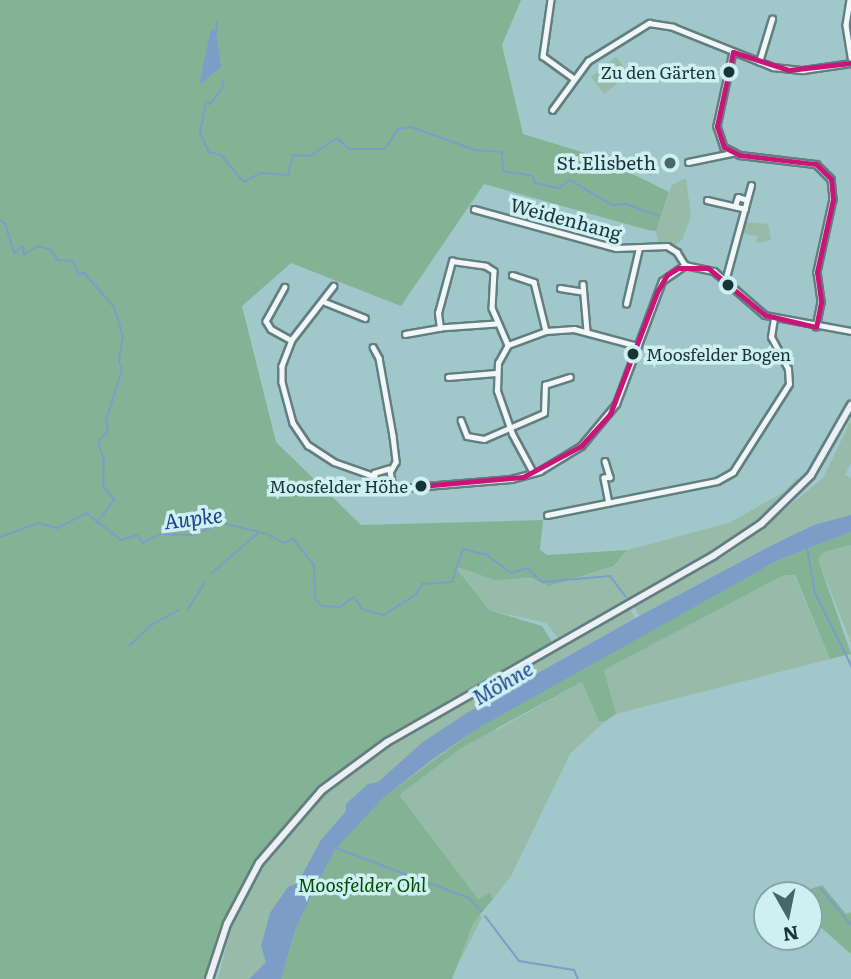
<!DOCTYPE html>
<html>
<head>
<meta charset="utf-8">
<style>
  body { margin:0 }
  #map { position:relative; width:851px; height:979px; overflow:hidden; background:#a0c7ca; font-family:Literata,serif }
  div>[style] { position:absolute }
  .green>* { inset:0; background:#97bba8 }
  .forest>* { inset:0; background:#84b295 }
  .water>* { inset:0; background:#7c9dc8 }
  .stream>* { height:2px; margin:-1px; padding:0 1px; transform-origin:1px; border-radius:1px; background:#7c9dc8 }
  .roads { filter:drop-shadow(2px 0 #627e80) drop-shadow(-2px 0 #627e80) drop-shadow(0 2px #627e80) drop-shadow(0 -2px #627e80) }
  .street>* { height:4.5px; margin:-2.25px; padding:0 2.25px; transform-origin:2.25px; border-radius:2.25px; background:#f1f7f7 }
  .secondary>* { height:6px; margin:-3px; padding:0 3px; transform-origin:3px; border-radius:3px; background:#eceff3 }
  .bus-1>* { height:5px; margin:-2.5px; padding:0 2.5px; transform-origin:2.5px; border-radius:2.5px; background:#c81578 }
  .dots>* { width:19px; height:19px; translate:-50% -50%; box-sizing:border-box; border:4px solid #cef0f3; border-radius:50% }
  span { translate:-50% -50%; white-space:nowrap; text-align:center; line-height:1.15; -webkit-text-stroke:7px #cef0f3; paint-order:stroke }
  .bus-label { font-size:17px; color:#173537 }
  .right { translate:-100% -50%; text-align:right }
  .left { translate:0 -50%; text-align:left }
  .poi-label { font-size:19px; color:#173537 }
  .street-label { font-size:19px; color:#173537 }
  .park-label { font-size:19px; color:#004f00; font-style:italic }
  .water-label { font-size:21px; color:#21448d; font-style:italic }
  .north { position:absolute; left:753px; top:881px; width:70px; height:70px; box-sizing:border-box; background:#cef0f3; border:2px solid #85a5a8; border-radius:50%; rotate:171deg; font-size:19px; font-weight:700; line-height:28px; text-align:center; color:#173537 }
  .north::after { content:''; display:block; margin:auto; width:24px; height:32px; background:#47686a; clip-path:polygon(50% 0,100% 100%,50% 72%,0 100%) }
</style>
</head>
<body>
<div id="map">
  <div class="green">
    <i style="clip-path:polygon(616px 57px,629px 74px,604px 94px,591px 77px)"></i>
    <i style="clip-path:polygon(686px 178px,691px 217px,682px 240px,675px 245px,658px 243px,656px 231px,672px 185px)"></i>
    <i style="clip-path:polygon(745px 222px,768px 224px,771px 240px,756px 243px,757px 236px,741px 233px)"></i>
    <i style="clip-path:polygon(851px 420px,851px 463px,845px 475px,851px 478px,851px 521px,779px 541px,639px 616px,634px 606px,736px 549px,823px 478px)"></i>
    <i style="clip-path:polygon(799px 476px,794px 488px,732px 540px,559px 639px,546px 623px,489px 610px,455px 565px,495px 579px,530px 579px,549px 586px,615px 566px,627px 550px,729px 523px,784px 492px)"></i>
    <i style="clip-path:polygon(851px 545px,851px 643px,818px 559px,824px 552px)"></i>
    <i style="clip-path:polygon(784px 575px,794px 575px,830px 659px,616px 714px,604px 670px)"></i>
    <i style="clip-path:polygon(630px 609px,635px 618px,482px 705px,497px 730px,582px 682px,599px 720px,604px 722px,570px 754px,511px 876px,493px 899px,490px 894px,479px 913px,482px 917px,451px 979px,218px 979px,231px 928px,255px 875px,270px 851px,315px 800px,384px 747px)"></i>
  </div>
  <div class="forest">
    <i style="clip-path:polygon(0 0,521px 0,502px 45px,523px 134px,598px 157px,669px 192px,656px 231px,648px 230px,484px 184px,401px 306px,291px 263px,242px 306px,276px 442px,361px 525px,543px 520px,540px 550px,547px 555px,627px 550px,614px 566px,549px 586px,530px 578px,495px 580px,455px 566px,489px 610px,542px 626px,552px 642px,387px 741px,299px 812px,243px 890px,209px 979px,0 979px)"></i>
    <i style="clip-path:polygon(851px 532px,851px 545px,824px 552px,818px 559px,851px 654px,830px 659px,795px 575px,784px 575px,604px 670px,616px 714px,604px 722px,599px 721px,582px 682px,461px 748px,399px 795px,478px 899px,490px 893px,493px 899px,473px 923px,452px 979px,281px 979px,296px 927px,334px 851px,383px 798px,480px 727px,567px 676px,780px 559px)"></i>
    <i style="clip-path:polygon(822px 885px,846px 914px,851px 912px,851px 954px,809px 917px,809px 895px,793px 895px)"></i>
  </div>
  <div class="water">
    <i style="clip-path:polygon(211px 29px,216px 32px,221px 67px,199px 85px)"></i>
    <i style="clip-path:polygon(851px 515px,851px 532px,780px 559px,480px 727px,434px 758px,383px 798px,334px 851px,296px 927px,281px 979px,249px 979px,266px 962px,261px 946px,270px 913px,288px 887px,298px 883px,295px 877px,300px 879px,321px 840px,346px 811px,346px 804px,368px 784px,378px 782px,423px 742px,467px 713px,639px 616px,772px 545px,814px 525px)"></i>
  </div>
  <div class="stream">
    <i style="left:216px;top:33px;width:11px;rotate:-85deg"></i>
    <i style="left:222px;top:82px;width:4px;rotate:63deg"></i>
    <i style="left:224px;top:86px;width:23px;rotate:128deg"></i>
    <i style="left:210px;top:104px;width:4px;rotate:-153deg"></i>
    <i style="left:206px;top:102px;width:32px;rotate:101deg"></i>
    <i style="left:200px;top:133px;width:21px;rotate:65deg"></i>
    <i style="left:209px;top:152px;width:12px;rotate:14deg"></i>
    <i style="left:221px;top:155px;width:35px;rotate:50deg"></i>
    <i style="left:244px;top:182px;width:18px;rotate:-29deg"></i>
    <i style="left:260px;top:173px;width:28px;rotate:4deg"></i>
    <i style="left:288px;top:175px;width:21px;rotate:-76deg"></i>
    <i style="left:293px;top:155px;width:17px;rotate:3deg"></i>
    <i style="left:310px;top:156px;width:32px;rotate:-34deg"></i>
    <i style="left:337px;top:138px;width:16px;rotate:43deg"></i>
    <i style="left:349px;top:149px;width:36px"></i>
    <i style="left:385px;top:149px;width:24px;rotate:-57deg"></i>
    <i style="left:398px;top:129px;width:13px;rotate:-9deg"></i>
    <i style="left:411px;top:127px;width:68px;rotate:19.8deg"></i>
    <i style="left:475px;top:150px;width:27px;rotate:4deg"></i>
    <i style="left:502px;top:152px;width:19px;rotate:87deg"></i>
    <i style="left:503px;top:171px;width:30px;rotate:9deg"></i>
    <i style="left:533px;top:176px;width:7px;rotate:74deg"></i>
    <i style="left:535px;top:183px;width:25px;rotate:12deg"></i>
    <i style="left:559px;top:188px;width:14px;rotate:-36deg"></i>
    <i style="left:570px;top:180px;width:49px;rotate:30.8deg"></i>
    <i style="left:612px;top:205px;width:15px;rotate:-4deg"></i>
    <i style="left:627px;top:204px;width:34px;rotate:21deg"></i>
    <i style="left:0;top:221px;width:5px;rotate:22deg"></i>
    <i style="left:5px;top:223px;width:31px;rotate:73deg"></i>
    <i style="left:14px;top:253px;width:11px;rotate:-38deg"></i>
    <i style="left:23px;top:246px;width:9px;rotate:84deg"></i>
    <i style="left:24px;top:255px;width:17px;rotate:-33deg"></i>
    <i style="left:38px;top:246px;width:14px;rotate:17deg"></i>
    <i style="left:51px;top:250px;width:12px;rotate:55deg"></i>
    <i style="left:58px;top:260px;width:15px;rotate:4deg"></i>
    <i style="left:73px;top:261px;width:14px;rotate:69deg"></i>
    <i style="left:78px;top:274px;width:6px;rotate:-9deg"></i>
    <i style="left:84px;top:273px;width:45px;rotate:48.6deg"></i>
    <i style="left:114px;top:307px;width:30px;rotate:73deg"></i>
    <i style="left:123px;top:336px;width:25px;rotate:99deg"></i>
    <i style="left:119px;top:361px;width:9px;rotate:72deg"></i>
    <i style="left:122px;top:370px;width:52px;rotate:107.7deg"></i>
    <i style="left:106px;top:420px;width:11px;rotate:80deg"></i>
    <i style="left:108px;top:431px;width:15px;rotate:132deg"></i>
    <i style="left:98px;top:442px;width:20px;rotate:72deg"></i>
    <i style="left:104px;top:461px;width:26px;rotate:92deg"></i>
    <i style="left:103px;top:487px;width:16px;rotate:47deg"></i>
    <i style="left:114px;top:499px;width:29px;rotate:125deg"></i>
    <i style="left:0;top:537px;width:40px;rotate:-20.2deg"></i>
    <i style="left:38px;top:523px;width:20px;rotate:15deg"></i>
    <i style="left:57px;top:528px;width:33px;rotate:-27deg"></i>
    <i style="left:86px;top:513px;width:44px;rotate:37.6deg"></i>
    <i style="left:121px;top:540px;width:17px;rotate:-17deg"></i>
    <i style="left:137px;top:535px;width:10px;rotate:53deg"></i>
    <i style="left:143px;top:543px;width:19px;rotate:-28deg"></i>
    <i style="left:160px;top:534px;width:31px;rotate:2deg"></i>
    <i style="left:191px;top:535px;width:33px;rotate:-21deg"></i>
    <i style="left:222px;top:523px;width:46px;rotate:13.7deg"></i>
    <i style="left:267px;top:534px;width:18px;rotate:29deg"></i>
    <i style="left:283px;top:543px;width:11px;rotate:-22deg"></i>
    <i style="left:293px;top:539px;width:33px;rotate:51deg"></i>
    <i style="left:314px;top:565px;width:34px;rotate:88deg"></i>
    <i style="left:315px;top:599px;width:10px;rotate:45deg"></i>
    <i style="left:322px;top:606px;width:18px;rotate:3deg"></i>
    <i style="left:340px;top:607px;width:17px;rotate:-36deg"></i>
    <i style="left:354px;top:597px;width:14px;rotate:56deg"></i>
    <i style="left:362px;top:609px;width:23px;rotate:15deg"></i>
    <i style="left:384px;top:615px;width:38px;rotate:-33deg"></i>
    <i style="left:416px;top:594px;width:12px;rotate:-59deg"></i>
    <i style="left:422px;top:584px;width:30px;rotate:-4deg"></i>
    <i style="left:452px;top:582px;width:35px;rotate:-72deg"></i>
    <i style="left:463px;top:549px;width:25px;rotate:14deg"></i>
    <i style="left:487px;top:555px;width:30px;rotate:37deg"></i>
    <i style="left:511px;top:573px;width:17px;rotate:-17deg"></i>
    <i style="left:527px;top:568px;width:21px;rotate:43deg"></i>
    <i style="left:542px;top:582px;width:68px;rotate:-5deg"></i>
    <i style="left:610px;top:576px;width:26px;rotate:53deg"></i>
    <i style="left:806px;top:543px;width:51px;rotate:79.8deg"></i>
    <i style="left:815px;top:593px;width:72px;rotate:63.4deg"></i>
    <i style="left:212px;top:573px;width:60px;rotate:-40.9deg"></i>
    <i style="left:188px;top:609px;width:31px;rotate:-57deg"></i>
    <i style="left:129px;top:646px;width:30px;rotate:-44deg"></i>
    <i style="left:151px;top:625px;width:32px;rotate:-28deg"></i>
    <i style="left:848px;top:659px;width:8px;rotate:67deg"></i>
    <i style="left:336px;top:848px;width:142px;rotate:20.6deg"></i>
    <i style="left:469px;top:898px;width:18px;rotate:47deg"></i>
    <i style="left:821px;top:889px;width:47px;rotate:50.2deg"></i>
    <i style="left:485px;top:916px;width:56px;rotate:52.9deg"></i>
    <i style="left:519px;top:961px;width:56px;rotate:9.3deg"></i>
    <i style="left:574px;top:970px;width:10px;rotate:66deg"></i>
  </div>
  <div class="roads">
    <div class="street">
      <i style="left:551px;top:0;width:57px;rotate:98.1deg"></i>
      <i style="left:543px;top:56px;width:37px;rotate:36deg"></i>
      <i style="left:850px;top:0;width:25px;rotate:99deg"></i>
      <i style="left:846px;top:25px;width:33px;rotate:81deg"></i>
      <i style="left:733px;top:52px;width:76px;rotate:102.2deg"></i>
      <i style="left:717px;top:126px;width:22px;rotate:72deg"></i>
      <i style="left:724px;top:147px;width:18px;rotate:27deg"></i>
      <i style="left:740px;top:155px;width:77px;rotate:6.8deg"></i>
      <i style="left:816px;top:164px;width:21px;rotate:45deg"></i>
      <i style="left:831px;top:179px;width:20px;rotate:84deg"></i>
      <i style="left:833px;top:199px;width:75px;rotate:102.4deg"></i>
      <i style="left:817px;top:272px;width:30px;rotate:82deg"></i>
      <i style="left:821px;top:302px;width:25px;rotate:101deg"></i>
      <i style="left:759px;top:62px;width:45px;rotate:-73.2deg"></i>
      <i style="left:552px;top:110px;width:61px;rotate:-53.7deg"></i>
      <i style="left:588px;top:61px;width:72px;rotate:-31.9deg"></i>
      <i style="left:649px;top:23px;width:24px;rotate:9deg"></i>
      <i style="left:673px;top:27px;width:108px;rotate:21.8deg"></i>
      <i style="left:773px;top:67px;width:30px;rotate:6deg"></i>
      <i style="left:803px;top:70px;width:49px;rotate:-8.3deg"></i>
      <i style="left:688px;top:162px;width:45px;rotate:-11.6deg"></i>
      <i style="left:707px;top:200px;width:39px;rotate:13deg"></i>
      <i style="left:735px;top:206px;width:9px;rotate:-72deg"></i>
      <i style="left:738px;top:197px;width:9px;rotate:18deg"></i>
      <i style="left:474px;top:209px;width:147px;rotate:15.4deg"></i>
      <i style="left:616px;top:248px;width:51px;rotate:-2.2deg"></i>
      <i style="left:667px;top:246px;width:12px;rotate:31deg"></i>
      <i style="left:677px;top:252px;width:15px;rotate:58deg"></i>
      <i style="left:512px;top:275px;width:23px;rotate:18deg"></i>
      <i style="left:534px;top:282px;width:50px;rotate:76.2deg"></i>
      <i style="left:725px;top:281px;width:99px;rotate:-74.8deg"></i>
      <i style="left:583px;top:284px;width:47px;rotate:85.1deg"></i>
      <i style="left:334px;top:286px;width:68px;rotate:127.9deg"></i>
      <i style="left:292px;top:340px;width:28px;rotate:111deg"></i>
      <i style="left:282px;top:366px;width:16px;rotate:90deg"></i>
      <i style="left:282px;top:382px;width:42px;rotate:75deg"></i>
      <i style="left:293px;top:423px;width:27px;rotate:56deg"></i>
      <i style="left:308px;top:445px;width:31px;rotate:33deg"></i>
      <i style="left:334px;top:462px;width:42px;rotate:19.3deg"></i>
      <i style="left:285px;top:287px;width:39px;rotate:119deg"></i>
      <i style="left:266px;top:321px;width:9px;rotate:58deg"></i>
      <i style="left:271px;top:329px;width:23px;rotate:29deg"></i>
      <i style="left:560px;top:288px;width:20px;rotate:9deg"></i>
      <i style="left:325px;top:302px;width:43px;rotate:21.8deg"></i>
      <i style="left:626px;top:304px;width:57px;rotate:-76.9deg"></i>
      <i style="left:496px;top:324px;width:56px;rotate:175.9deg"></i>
      <i style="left:440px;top:328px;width:15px;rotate:-98deg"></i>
      <i style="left:438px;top:313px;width:54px;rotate:-74.9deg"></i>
      <i style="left:452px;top:261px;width:34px;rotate:8deg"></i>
      <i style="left:486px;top:266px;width:9px;rotate:32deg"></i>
      <i style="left:494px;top:271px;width:37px;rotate:93deg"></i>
      <i style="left:492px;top:308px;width:40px;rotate:66.6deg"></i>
      <i style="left:405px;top:334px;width:36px;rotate:-10deg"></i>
      <i style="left:373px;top:347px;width:13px;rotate:61deg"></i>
      <i style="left:379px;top:358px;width:79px;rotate:79.8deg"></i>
      <i style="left:393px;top:436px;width:26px;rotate:83deg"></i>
      <i style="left:396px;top:462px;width:10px;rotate:119deg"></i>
      <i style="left:448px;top:377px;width:48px;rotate:-4.8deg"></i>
      <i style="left:461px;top:420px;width:17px;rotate:69deg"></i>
      <i style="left:467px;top:436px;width:17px;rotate:10deg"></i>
      <i style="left:484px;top:439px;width:65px;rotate:-23.4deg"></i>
      <i style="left:544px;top:413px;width:28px;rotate:-88deg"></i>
      <i style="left:545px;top:385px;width:26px;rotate:-18deg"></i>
      <i style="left:605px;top:461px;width:17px;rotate:73deg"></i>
      <i style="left:610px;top:477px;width:6px;rotate:171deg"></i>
      <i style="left:604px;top:478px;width:25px;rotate:79deg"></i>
      <i style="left:533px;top:473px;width:44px;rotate:-118.3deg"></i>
      <i style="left:512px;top:434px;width:46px;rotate:-109.2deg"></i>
      <i style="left:497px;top:391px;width:28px;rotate:-88deg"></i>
      <i style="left:498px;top:363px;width:21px;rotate:-61deg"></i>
      <i style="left:508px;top:345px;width:40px;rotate:-20.2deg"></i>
      <i style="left:546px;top:331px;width:28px;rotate:-4deg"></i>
      <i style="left:574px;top:329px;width:66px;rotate:14.9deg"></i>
      <i style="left:392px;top:484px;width:15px;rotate:-101deg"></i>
      <i style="left:389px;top:469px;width:15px;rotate:164deg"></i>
      <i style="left:375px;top:473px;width:10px;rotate:90deg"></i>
      <i style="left:375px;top:483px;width:9px;rotate:32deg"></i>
      <i style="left:383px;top:488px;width:10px;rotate:-24deg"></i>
      <i style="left:392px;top:484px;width:10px;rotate:24deg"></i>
      <i style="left:401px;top:488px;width:110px;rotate:-4.7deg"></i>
      <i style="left:511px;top:479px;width:30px;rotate:-15deg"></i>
      <i style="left:540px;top:471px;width:48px;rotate:-31.4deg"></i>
      <i style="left:581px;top:446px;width:55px;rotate:-50.2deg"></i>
      <i style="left:616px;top:404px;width:131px;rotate:-69.5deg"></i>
      <i style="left:662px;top:281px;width:28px;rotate:-35deg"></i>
      <i style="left:685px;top:265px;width:30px;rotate:12deg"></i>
      <i style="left:714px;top:271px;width:67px;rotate:40.8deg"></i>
      <i style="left:765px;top:315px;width:87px;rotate:10.5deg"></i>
      <i style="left:547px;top:515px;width:173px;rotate:-11.3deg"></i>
      <i style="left:717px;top:481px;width:18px;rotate:-29deg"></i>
      <i style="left:733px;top:472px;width:104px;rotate:-57.5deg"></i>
      <i style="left:789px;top:384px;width:15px;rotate:-94deg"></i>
      <i style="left:788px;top:369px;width:36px;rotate:-118deg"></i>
      <i style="left:771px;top:337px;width:19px;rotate:-81deg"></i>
    </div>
    <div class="secondary">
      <i style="left:209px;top:979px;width:58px;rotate:-71.9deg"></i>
      <i style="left:227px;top:924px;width:69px;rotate:-62.3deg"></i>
      <i style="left:259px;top:863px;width:96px;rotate:-49.2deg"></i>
      <i style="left:322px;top:790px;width:81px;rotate:-36.4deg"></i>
      <i style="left:387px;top:742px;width:375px;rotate:-29.7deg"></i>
      <i style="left:713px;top:556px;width:58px;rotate:-33.7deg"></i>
      <i style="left:761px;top:524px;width:70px;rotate:-44.4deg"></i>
      <i style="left:811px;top:475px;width:81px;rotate:-60.3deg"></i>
    </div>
  </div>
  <div class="bus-1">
    <i style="left:733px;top:52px;width:76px;rotate:102.2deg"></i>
    <i style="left:717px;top:126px;width:22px;rotate:72deg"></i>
    <i style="left:724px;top:147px;width:18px;rotate:27deg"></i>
    <i style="left:740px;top:155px;width:77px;rotate:6.8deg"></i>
    <i style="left:816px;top:164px;width:21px;rotate:45deg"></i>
    <i style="left:831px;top:179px;width:20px;rotate:84deg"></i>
    <i style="left:833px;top:199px;width:75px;rotate:102.4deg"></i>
    <i style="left:817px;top:272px;width:30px;rotate:82deg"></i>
    <i style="left:821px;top:302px;width:25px;rotate:101deg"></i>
    <i style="left:733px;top:52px;width:59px;rotate:17.8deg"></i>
    <i style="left:789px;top:70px;width:62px;rotate:-6.4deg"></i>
    <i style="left:421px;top:486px;width:102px;rotate:-5deg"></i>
    <i style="left:523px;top:477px;width:66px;rotate:-28.1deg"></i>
    <i style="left:581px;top:446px;width:43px;rotate:-47.8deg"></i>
    <i style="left:610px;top:414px;width:131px;rotate:-68.9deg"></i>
    <i style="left:657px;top:292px;width:20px;rotate:-60deg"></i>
    <i style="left:667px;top:275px;width:13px;rotate:-32deg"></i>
    <i style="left:678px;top:268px;width:30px"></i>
    <i style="left:708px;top:268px;width:74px;rotate:39.5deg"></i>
    <i style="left:765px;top:315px;width:52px;rotate:13.2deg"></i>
  </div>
  <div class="dots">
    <i style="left:729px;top:72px;background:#173537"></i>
    <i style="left:670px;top:163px;background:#47686a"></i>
    <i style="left:728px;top:285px;background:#173537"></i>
    <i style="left:633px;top:354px;background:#173537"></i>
    <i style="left:421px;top:486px;background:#173537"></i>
  </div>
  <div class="bus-label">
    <span class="right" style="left:716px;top:72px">Zu den Gärten</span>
    <span class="left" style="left:646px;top:354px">Moosfelder Bogen</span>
    <span class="right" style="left:408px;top:486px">Moosfelder Höhe</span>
  </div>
  <div class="poi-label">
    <span class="right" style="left:656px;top:163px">St.Elisbeth</span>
  </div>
  <div class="street-label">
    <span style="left:566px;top:219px;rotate:15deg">Weidenhang</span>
  </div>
  <div class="park-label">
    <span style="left:362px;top:885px">Moosfelder Ohl</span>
  </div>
  <div class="water-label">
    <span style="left:193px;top:517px;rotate:-7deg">Aupke</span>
    <span style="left:502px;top:682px;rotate:-30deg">Möhne</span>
  </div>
  <div class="north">N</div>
</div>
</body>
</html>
